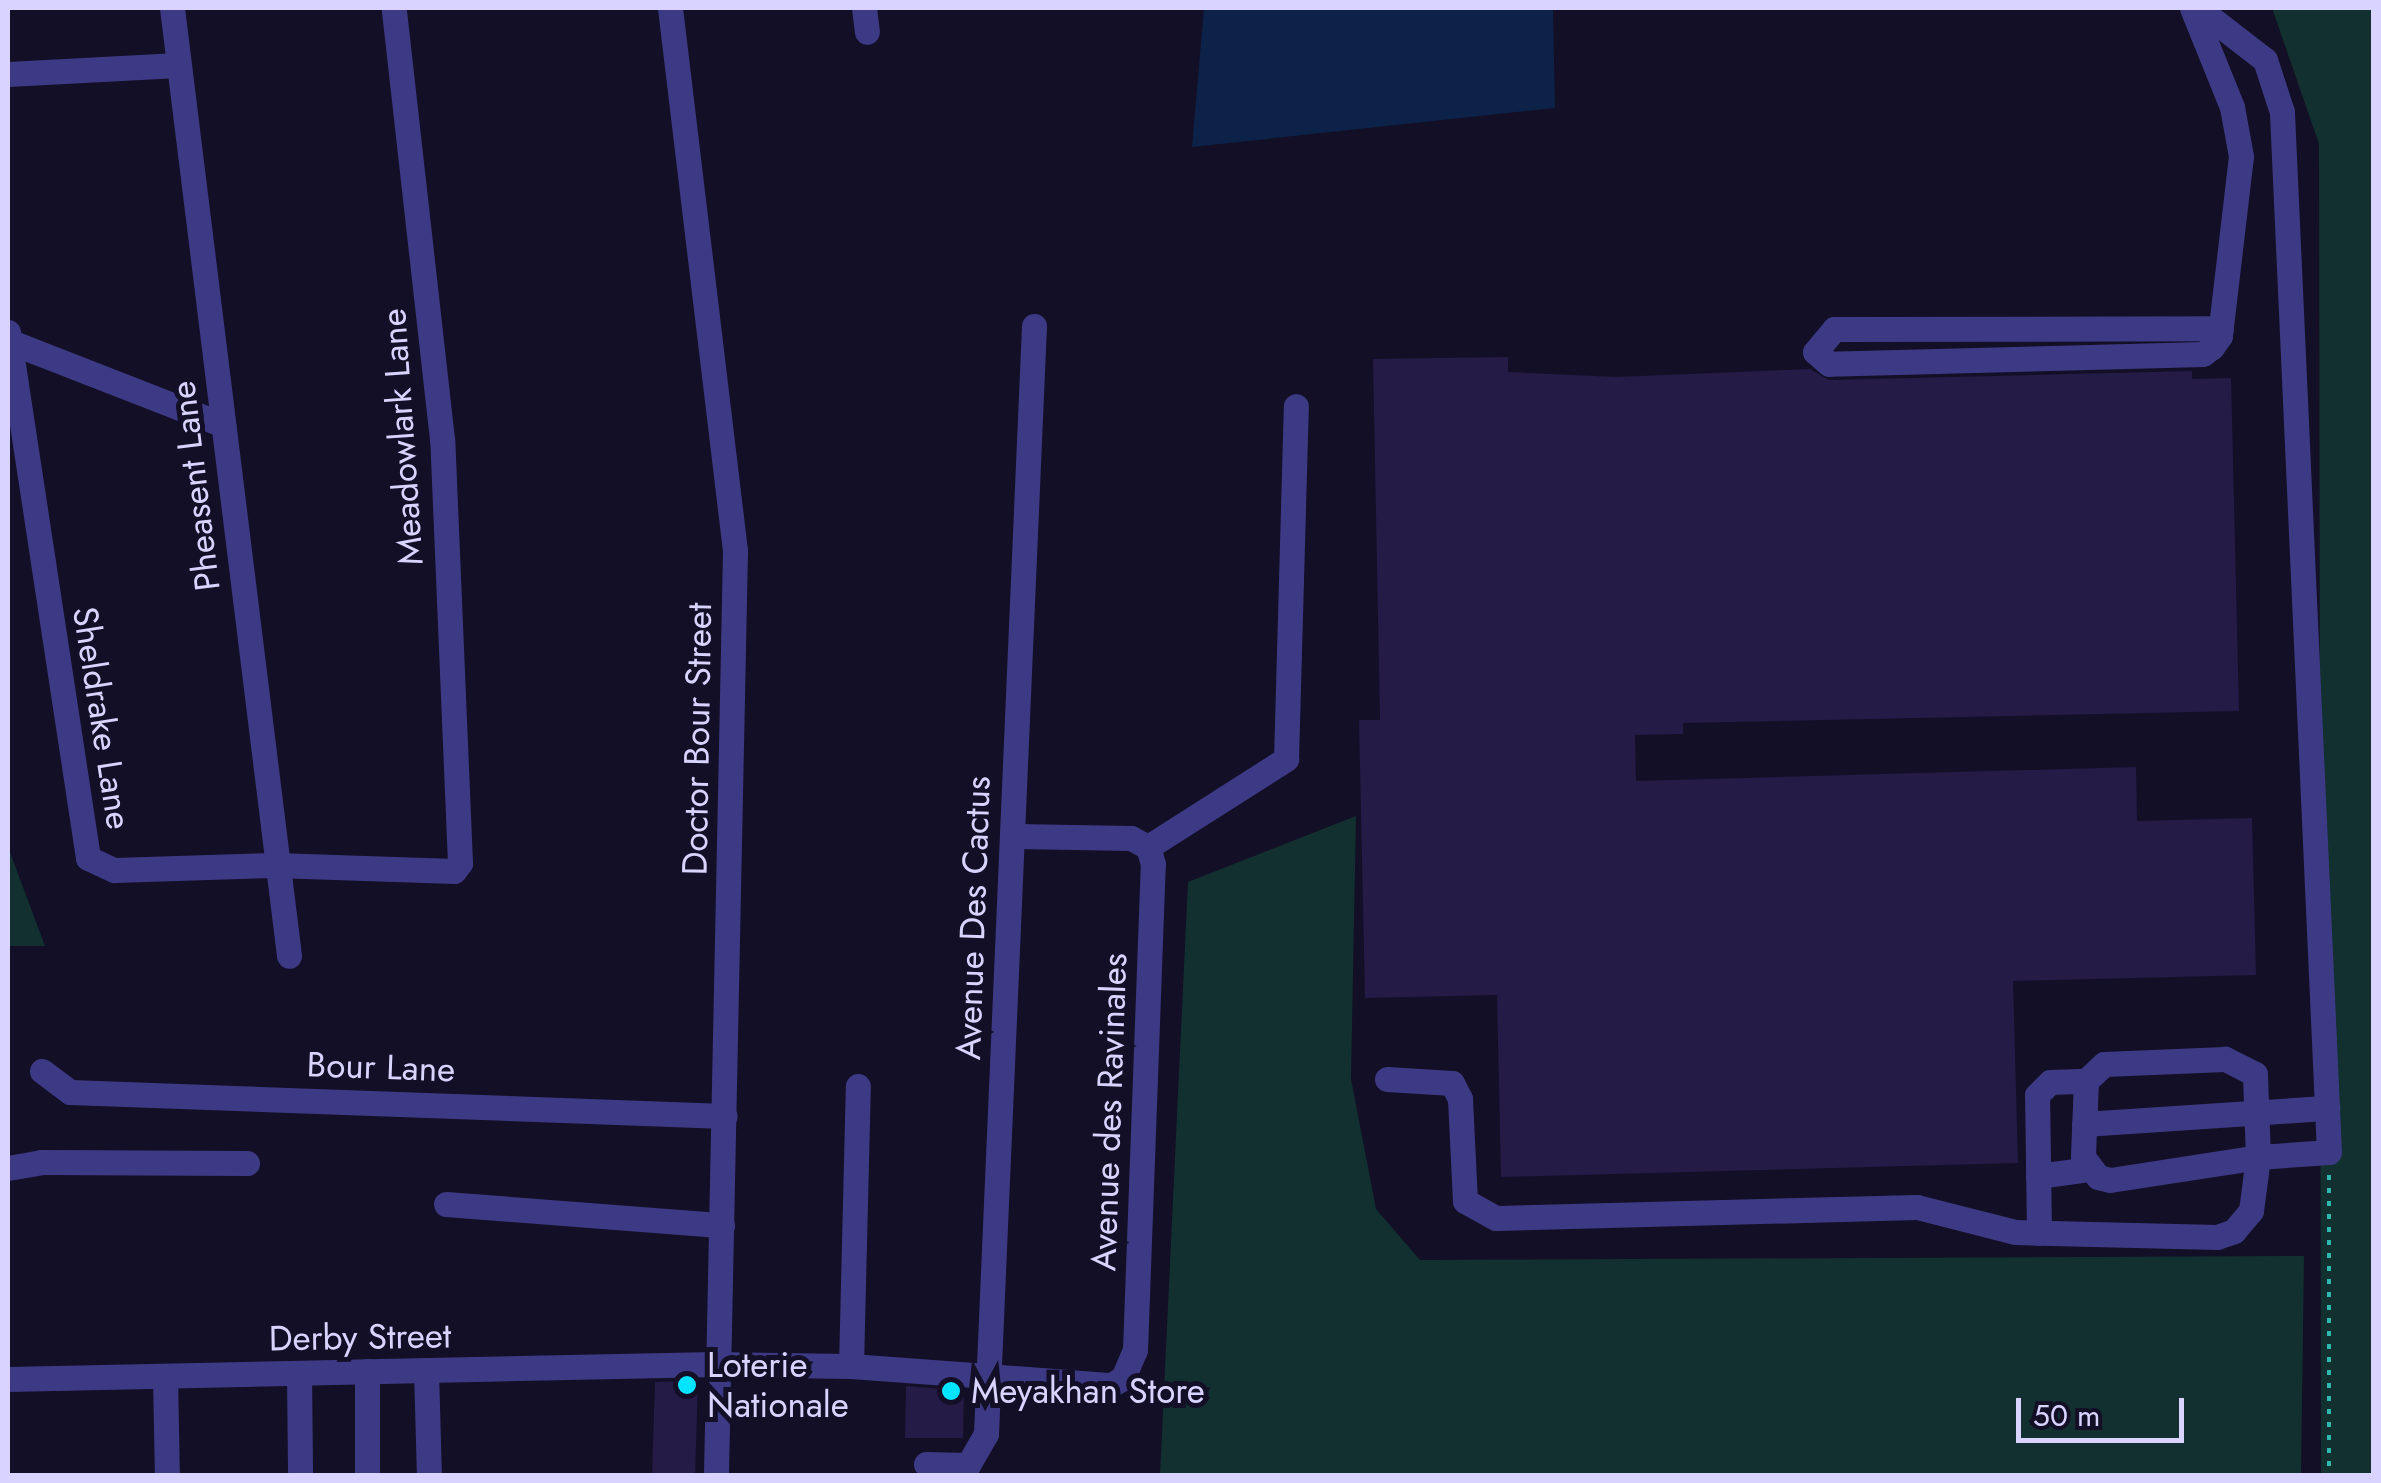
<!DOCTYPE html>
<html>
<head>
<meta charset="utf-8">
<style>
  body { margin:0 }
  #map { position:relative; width:2381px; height:1483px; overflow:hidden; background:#130f26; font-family:Jost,sans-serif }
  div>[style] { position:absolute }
  .green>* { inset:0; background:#12302f }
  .water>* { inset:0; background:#0c2248 }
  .building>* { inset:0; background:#241b47 }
  .path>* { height:4px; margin-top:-2px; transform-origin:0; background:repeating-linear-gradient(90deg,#2fb8b0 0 5px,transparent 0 13px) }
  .minor>* { height:25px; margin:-12.5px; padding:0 12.5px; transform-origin:12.5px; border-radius:12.5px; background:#3d3a85 }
  .dots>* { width:28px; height:28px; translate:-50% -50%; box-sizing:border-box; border:5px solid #130f26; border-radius:50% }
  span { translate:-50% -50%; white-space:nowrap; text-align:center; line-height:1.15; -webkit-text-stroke:10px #130f26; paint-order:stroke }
  .street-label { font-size:35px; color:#d9d4ff }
  .poi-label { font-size:35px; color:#d9d4ff }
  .left { translate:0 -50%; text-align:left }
  .frame { position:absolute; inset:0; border:10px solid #d9d4ff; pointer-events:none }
  .scale { position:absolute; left:2016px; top:1398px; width:168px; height:45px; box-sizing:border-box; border:5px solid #d9d4ff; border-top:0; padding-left:12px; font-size:30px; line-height:35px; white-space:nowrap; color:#d9d4ff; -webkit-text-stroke:8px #130f26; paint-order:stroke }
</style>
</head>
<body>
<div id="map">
  <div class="green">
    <i style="clip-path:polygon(2272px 8px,2373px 8px,2373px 1475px,2321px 1475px,2319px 144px)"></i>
    <i style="clip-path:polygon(1356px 816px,1351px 1079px,1376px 1209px,1420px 1260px,2304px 1256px,2301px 1475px,1160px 1475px,1188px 882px)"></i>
    <i style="clip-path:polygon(8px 847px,45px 946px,8px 946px)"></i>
  </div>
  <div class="water">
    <i style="clip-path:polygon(1204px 8px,1553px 8px,1555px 108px,1192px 147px)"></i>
  </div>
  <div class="building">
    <i style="clip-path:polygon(1508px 357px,1508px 372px,1616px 377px,1810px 369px,1829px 380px,2192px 371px,2192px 379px,2231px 378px,2239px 711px,1683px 723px,1683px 734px,1635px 735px,1636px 781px,2136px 767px,2137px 821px,2252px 818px,2256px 975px,2013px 981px,2018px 1163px,1501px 1177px,1497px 995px,1365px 998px,1359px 720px,1380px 720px,1373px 359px)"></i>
    <i style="clip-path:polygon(698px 1381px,695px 1476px,652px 1476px,655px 1382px)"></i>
    <i style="clip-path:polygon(906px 1386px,964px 1391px,963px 1438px,905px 1438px)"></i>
  </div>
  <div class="path">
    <i style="left:2329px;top:1175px;width:301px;rotate:90deg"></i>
  </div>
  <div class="minor">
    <i style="left:172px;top:8px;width:955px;rotate:82.96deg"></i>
    <i style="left:670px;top:8px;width:547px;rotate:83.17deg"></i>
    <i style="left:735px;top:551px;width:925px;rotate:91.18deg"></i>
    <i style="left:864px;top:8px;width:24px;rotate:83deg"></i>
    <i style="left:2192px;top:8px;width:107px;rotate:68deg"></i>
    <i style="left:2232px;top:107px;width:50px;rotate:79.6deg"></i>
    <i style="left:2241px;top:156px;width:181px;rotate:96.7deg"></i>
    <i style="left:2220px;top:336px;width:14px;rotate:126deg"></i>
    <i style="left:2212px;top:347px;width:11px;rotate:142deg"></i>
    <i style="left:2203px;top:354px;width:374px;rotate:178.5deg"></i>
    <i style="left:1829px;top:364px;width:18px;rotate:-139deg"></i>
    <i style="left:1815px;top:352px;width:30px;rotate:-50deg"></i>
    <i style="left:1834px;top:329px;width:387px;rotate:-0.1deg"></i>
    <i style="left:8px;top:74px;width:170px;rotate:-3deg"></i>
    <i style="left:8px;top:332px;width:532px;rotate:81.35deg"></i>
    <i style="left:88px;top:858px;width:29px;rotate:25deg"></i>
    <i style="left:114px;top:870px;width:161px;rotate:-1.8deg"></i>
    <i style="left:275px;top:865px;width:179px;rotate:1.9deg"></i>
    <i style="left:454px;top:871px;width:10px;rotate:-53deg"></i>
    <i style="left:460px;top:863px;width:424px;rotate:-92.4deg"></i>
    <i style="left:442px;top:439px;width:434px;rotate:-96.4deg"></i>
    <i style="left:8px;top:341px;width:231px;rotate:21.3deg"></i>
    <i style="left:1012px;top:836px;width:119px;rotate:1deg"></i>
    <i style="left:1131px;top:838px;width:19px;rotate:28deg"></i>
    <i style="left:1148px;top:847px;width:164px;rotate:-32.5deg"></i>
    <i style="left:1286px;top:759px;width:353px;rotate:-88.4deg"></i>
    <i style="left:42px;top:1071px;width:35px;rotate:37deg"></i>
    <i style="left:70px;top:1092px;width:655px;rotate:2.1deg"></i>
    <i style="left:1387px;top:1079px;width:65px;rotate:3.5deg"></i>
    <i style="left:1452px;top:1083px;width:18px;rotate:63deg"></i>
    <i style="left:1460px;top:1099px;width:102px;rotate:87.2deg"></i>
    <i style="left:1465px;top:1201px;width:35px;rotate:29deg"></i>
    <i style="left:1496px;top:1218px;width:421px;rotate:-1.5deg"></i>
    <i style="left:1917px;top:1207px;width:101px;rotate:14.3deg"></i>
    <i style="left:2015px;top:1232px;width:202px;rotate:1.4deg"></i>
    <i style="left:2217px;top:1237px;width:18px;rotate:-19deg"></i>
    <i style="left:2234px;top:1231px;width:26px;rotate:-50deg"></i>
    <i style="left:2251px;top:1211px;width:54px;rotate:-82.6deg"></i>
    <i style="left:2258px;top:1157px;width:83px;rotate:-92.1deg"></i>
    <i style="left:2255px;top:1074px;width:34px;rotate:-153deg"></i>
    <i style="left:2225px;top:1059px;width:121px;rotate:177.6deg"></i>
    <i style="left:2104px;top:1064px;width:25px;rotate:137deg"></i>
    <i style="left:2086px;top:1081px;width:76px;rotate:92.3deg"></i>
    <i style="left:2083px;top:1157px;width:25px;rotate:53deg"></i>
    <i style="left:2098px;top:1177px;width:12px;rotate:14deg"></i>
    <i style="left:2110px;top:1180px;width:150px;rotate:-8.8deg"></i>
    <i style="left:2258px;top:1157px;width:71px;rotate:-4deg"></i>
    <i style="left:2329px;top:1152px;width:1041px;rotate:-92.59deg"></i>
    <i style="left:2282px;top:112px;width:55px;rotate:-108.1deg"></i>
    <i style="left:2265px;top:60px;width:85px;rotate:-142.2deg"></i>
    <i style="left:2084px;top:1124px;width:244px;rotate:-3.8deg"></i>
    <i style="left:8px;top:1168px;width:34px;rotate:-10deg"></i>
    <i style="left:41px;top:1162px;width:206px;rotate:0.3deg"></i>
    <i style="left:2038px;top:1176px;width:51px;rotate:-7.8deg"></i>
    <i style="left:446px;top:1204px;width:277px;rotate:4.4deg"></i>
    <i style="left:2039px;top:1233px;width:138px;rotate:-90.8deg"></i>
    <i style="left:2037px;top:1095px;width:18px;rotate:-45deg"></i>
    <i style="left:2050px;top:1082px;width:36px;rotate:-2deg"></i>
    <i style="left:851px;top:1366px;width:280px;rotate:-88.6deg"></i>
    <i style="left:426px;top:1370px;width:106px;rotate:88.4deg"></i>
    <i style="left:299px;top:1373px;width:103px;rotate:89.4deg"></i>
    <i style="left:165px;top:1376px;width:100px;rotate:88.9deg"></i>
    <i style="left:8px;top:1379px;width:707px;rotate:-1.22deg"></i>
    <i style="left:715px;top:1364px;width:136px;rotate:0.8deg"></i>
    <i style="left:851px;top:1366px;width:261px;rotate:4.2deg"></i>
    <i style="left:1111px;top:1385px;width:14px;rotate:-30deg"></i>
    <i style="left:1123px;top:1378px;width:30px;rotate:-67deg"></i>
    <i style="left:1135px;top:1350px;width:486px;rotate:-87.9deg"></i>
    <i style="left:1153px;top:864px;width:18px;rotate:-106deg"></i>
    <i style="left:926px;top:1464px;width:42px;rotate:1.4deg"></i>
    <i style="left:968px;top:1465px;width:36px;rotate:-60deg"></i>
    <i style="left:986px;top:1434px;width:1109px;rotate:-87.52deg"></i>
    <i style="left:367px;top:1476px;width:105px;rotate:-90deg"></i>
  </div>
  <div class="dots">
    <i style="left:687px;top:1385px;background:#00e5ff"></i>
    <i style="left:951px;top:1391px;background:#00e5ff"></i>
  </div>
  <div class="street-label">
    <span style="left:402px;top:437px;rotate:-94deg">Meadowlark Lane</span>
    <span style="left:195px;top:486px;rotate:-97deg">Pheasent Lane</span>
    <span style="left:102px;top:718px;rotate:81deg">Sheldrake Lane</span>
    <span style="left:697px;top:739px;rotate:-89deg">Doctor Bour Street</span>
    <span style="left:973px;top:918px;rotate:-88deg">Avenue Des Cactus</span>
    <span style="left:381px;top:1067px;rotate:2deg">Bour Lane</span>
    <span style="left:1109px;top:1112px;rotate:-88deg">Avenue des Ravinales</span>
    <span style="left:360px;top:1337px;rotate:-1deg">Derby Street</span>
  </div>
  <div class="poi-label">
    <span class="left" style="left:707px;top:1385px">Loterie<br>Nationale</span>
    <span class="left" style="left:971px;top:1391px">Meyakhan Store</span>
  </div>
  <div class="frame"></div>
  <div class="scale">50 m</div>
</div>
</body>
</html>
